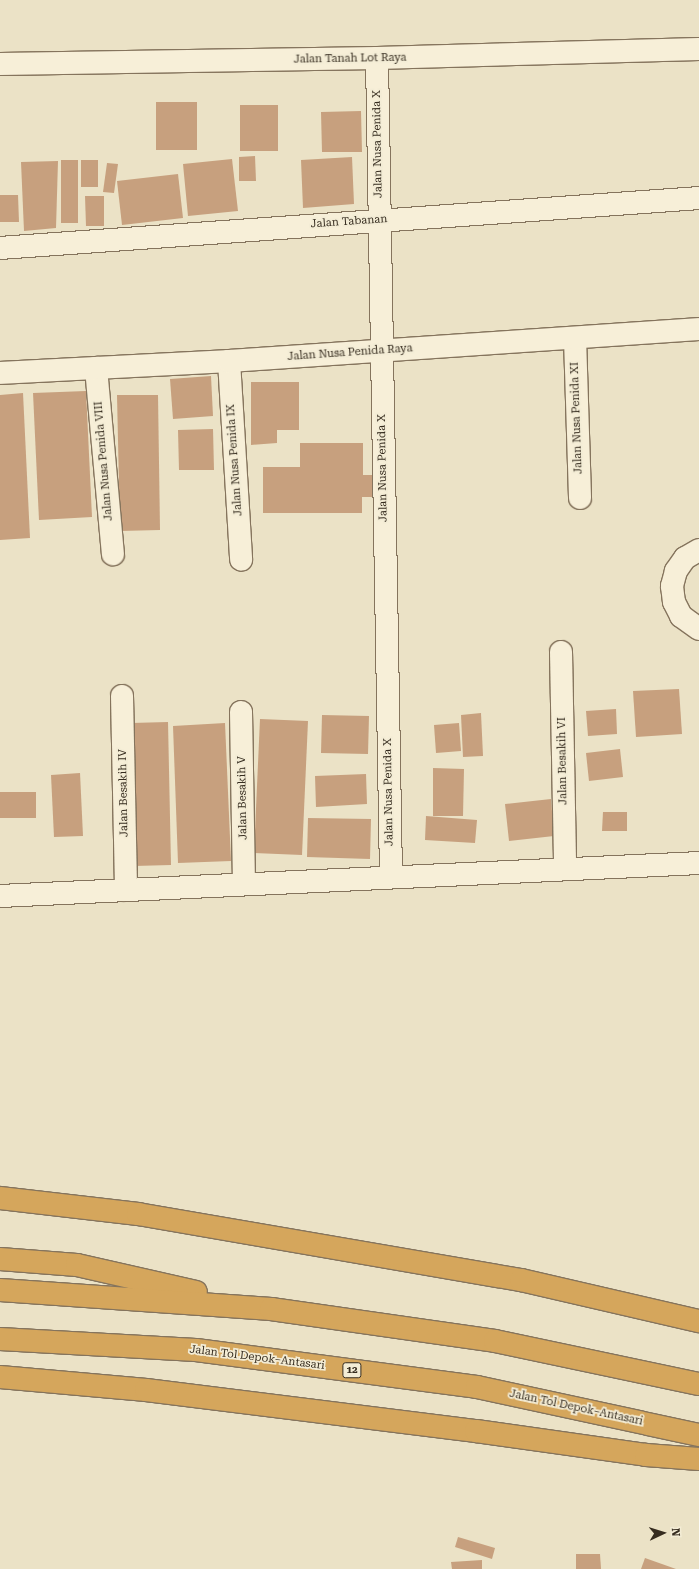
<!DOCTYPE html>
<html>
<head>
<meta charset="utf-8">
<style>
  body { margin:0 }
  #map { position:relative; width:699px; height:1569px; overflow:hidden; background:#ebe2c6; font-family:"Roboto Serif",serif }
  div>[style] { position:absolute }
  .building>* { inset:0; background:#c7a07e }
  .roads { filter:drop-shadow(1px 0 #85745d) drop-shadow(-1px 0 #85745d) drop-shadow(0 1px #85745d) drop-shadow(0 -1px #85745d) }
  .minor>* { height:22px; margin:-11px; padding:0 11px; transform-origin:11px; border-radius:11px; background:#f7efd8 }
  .motorway>* { height:22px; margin:-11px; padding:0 11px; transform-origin:11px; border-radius:11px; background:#d5a65c }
  span { translate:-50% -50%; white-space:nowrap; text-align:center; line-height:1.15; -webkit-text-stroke:3.5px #f3ecd5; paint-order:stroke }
  .shield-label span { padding:1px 3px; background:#f3ecd5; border:1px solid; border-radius:3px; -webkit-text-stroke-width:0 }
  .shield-label { font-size:10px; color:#362c1f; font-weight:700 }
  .street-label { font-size:11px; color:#362c1f }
  .north { position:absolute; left:643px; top:1513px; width:40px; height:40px; -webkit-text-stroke:3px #f3ecd5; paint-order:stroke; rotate:86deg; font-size:11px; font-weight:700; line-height:16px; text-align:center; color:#362c1f }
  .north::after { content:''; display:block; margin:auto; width:14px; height:18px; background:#362c1f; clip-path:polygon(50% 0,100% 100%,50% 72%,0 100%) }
</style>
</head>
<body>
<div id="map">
  <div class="building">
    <i style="clip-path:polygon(156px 102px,197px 102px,197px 150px,156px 150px)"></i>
    <i style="clip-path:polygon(240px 105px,278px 105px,278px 151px,240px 151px)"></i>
    <i style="clip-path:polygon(361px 111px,362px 152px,322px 152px,321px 112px)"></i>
    <i style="clip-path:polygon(255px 156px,256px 181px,239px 181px,239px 157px)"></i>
    <i style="clip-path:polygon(352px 157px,354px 204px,303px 208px,301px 160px)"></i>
    <i style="clip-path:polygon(232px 159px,238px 211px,188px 216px,183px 164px)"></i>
    <i style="clip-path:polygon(61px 160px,78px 160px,78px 223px,61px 223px)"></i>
    <i style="clip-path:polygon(81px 160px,98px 160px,98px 187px,81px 187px)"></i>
    <i style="clip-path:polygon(58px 161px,56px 228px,24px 231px,21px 162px)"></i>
    <i style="clip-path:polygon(107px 163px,118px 164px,114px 193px,103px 192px)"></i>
    <i style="clip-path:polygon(178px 174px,183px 218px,122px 225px,117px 181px)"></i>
    <i style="clip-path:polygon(0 195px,18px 195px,19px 222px,0 222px)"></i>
    <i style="clip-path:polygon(85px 196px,104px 196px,104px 226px,86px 226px)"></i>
    <i style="clip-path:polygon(211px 376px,213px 416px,173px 419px,170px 379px)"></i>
    <i style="clip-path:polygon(251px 382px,299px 382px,299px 430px,277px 430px,277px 443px,251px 445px)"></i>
    <i style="clip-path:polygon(86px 391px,92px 517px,39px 520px,33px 393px)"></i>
    <i style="clip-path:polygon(23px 393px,30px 538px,0 540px,0 395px)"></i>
    <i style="clip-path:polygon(117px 395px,158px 395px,160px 530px,120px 531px)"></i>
    <i style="clip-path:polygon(213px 429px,214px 470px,179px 470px,178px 430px)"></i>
    <i style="clip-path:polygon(300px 443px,363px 443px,363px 475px,374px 475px,374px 497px,362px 497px,362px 513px,263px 513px,263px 467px,300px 467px)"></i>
    <i style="clip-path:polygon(679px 689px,682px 734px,636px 737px,633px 691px)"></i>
    <i style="clip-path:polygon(616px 709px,617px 734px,588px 736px,586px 711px)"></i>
    <i style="clip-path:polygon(481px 713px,483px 756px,463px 757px,461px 715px)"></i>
    <i style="clip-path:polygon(322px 715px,369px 716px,368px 754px,321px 753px)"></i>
    <i style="clip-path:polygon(260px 719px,308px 721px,302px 855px,254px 853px)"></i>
    <i style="clip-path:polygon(168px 722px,171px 865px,134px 866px,131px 723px)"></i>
    <i style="clip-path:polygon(225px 723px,231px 861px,178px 863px,173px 726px)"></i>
    <i style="clip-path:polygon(459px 723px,461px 751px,436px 753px,434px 725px)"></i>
    <i style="clip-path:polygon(620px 749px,623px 777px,589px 781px,586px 753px)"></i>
    <i style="clip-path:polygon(433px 768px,464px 769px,463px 816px,433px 816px)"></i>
    <i style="clip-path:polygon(80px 773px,83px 836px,54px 837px,51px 775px)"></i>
    <i style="clip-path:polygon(366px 774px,367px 804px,316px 807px,315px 776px)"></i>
    <i style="clip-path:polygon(0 792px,36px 792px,36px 818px,0 818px)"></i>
    <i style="clip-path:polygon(551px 799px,554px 836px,509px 841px,505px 804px)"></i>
    <i style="clip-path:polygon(603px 812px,627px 812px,627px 831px,602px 831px)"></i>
    <i style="clip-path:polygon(426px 816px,477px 820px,475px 843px,425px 840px)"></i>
    <i style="clip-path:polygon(308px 818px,371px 819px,370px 859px,307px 857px)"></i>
    <i style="clip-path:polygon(458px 1537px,495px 1548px,492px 1559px,455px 1547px)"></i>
    <i style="clip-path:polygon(576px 1554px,600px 1554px,601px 1569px,576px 1569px)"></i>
    <i style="clip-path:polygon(645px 1558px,676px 1569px,641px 1569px)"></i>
    <i style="clip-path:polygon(482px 1560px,482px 1569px,452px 1569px,451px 1562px)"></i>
  </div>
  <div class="roads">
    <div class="minor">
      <i style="left:377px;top:58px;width:819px;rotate:89.02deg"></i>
      <i style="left:0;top:64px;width:377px;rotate:-0.9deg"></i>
      <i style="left:377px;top:58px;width:322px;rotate:-1.6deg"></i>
      <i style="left:0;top:248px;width:701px;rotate:-4.09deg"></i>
      <i style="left:575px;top:338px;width:160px;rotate:88.2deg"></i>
      <i style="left:229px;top:361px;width:199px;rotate:86.5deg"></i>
      <i style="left:96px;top:368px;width:187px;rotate:84.8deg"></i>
      <i style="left:0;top:373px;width:229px;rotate:-3deg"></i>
      <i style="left:229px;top:361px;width:471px;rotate:-3.9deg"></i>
      <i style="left:699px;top:550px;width:16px;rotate:150deg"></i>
      <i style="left:685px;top:558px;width:16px;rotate:125deg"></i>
      <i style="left:676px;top:571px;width:16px;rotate:105deg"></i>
      <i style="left:672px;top:586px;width:16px;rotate:83deg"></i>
      <i style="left:674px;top:602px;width:16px;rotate:63deg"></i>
      <i style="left:681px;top:616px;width:22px;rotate:36deg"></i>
      <i style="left:561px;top:652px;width:217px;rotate:88.9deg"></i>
      <i style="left:122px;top:696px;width:194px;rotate:88.8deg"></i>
      <i style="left:241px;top:712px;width:171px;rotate:89deg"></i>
      <i style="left:0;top:896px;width:700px;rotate:-2.7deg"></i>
    </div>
    <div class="motorway">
      <i style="left:0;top:1198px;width:139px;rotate:6.6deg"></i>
      <i style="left:138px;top:1214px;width:389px;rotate:9.8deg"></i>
      <i style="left:521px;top:1280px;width:183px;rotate:13deg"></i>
      <i style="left:0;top:1259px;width:77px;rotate:4.5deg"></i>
      <i style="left:77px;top:1265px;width:122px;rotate:12.8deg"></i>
      <i style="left:0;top:1290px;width:272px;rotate:4deg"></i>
      <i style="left:271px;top:1309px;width:226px;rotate:8.1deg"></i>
      <i style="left:495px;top:1341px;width:208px;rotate:11.9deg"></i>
      <i style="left:0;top:1339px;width:196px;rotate:3.2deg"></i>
      <i style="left:196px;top:1350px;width:283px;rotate:7.5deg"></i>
      <i style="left:477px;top:1387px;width:227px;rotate:12.2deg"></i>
      <i style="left:0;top:1377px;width:147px;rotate:5.1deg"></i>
      <i style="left:146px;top:1390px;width:333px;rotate:7.1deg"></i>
      <i style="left:476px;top:1431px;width:172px;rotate:8deg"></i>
      <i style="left:646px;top:1455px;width:53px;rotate:4.3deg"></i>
    </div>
  </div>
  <div class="shield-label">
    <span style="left:352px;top:1370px">12</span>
  </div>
  <div class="street-label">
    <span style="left:350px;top:59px;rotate:-1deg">Jalan Tanah Lot Raya</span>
    <span style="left:378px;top:144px;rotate:-91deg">Jalan Nusa Penida X</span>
    <span style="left:349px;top:222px;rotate:-4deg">Jalan Tabanan</span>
    <span style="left:350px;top:353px;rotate:-4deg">Jalan Nusa Penida Raya</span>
    <span style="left:577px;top:418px;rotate:-92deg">Jalan Nusa Penida XI</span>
    <span style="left:235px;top:460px;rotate:-94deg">Jalan Nusa Penida IX</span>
    <span style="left:104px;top:461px;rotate:-95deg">Jalan Nusa Penida VIII</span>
    <span style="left:383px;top:468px;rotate:-91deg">Jalan Nusa Penida X</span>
    <span style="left:563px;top:761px;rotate:-91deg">Jalan Besakih VI</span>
    <span style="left:389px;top:792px;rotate:-91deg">Jalan Nusa Penida X</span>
    <span style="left:124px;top:793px;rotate:-91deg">Jalan Besakih IV</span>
    <span style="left:243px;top:798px;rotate:-91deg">Jalan Besakih V</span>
    <span style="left:257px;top:1358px;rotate:7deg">Jalan Tol Depok–Antasari</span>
    <span style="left:576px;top:1408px;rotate:12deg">Jalan Tol Depok–Antasari</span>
  </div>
  <div class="north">N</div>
</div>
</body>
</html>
